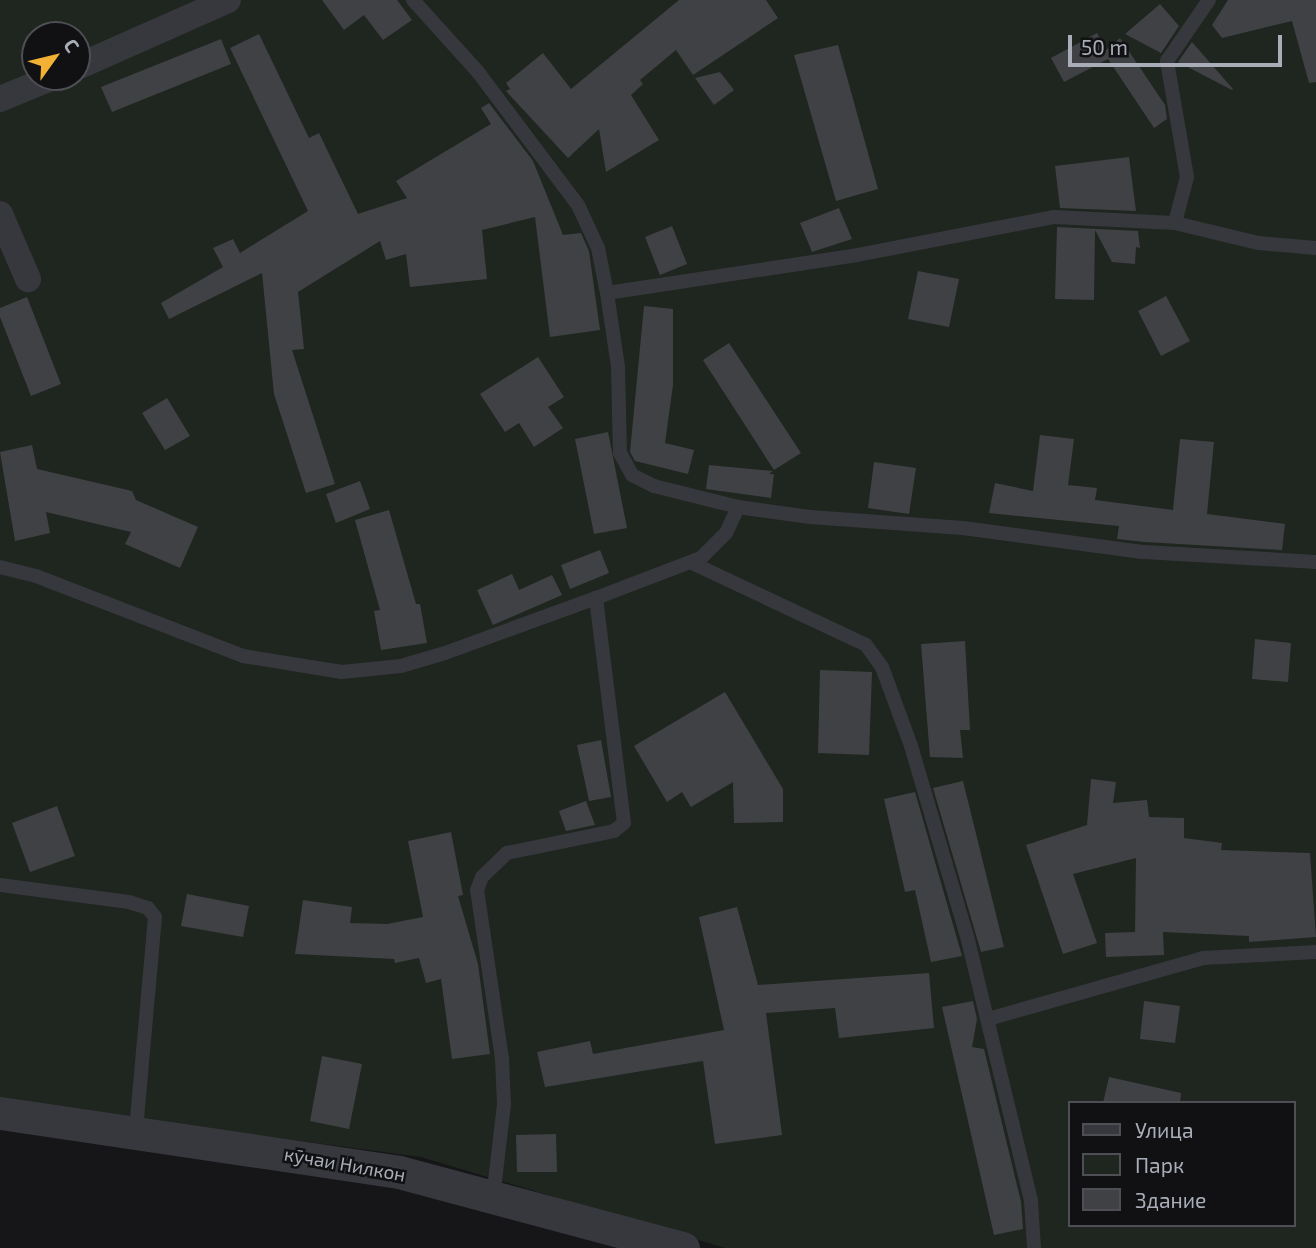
<!DOCTYPE html>
<html>
<head>
<meta charset="utf-8">
<style>
  body { margin:0 }
  #map { position:relative; width:1316px; height:1248px; overflow:hidden; background:#161618; font-family:"Exo 2",sans-serif }
  div>[style] { position:absolute }
  .green>* { inset:0; background:#1e261f }
  .building>* { inset:0; background:#404145 }
  .service>* { height:14px; margin:-7px; padding:0 7px; transform-origin:7px; border-radius:7px; background:#37383d }
  .minor>* { height:26px; margin:-13px; padding:0 13px; transform-origin:13px; border-radius:13px; background:#37383d }
  .tertiary>* { height:33px; margin:-16.5px; padding:0 16.5px; transform-origin:16.5px; border-radius:16.5px; background:#37383d }
  span { translate:-50% -50%; white-space:nowrap; text-align:center; line-height:1.15; -webkit-text-stroke:5px #111113; paint-order:stroke }
  .street-label { font-size:19px; color:#a8adb8 }
  .legend { position:absolute; left:1068px; top:1101px; width:228px; height:126px; box-sizing:border-box; background:#111113; border:2px solid #4d4f55; margin:0; padding:9px 12px; list-style:none; font-size:21px; color:#a8adb8 }
  .legend li { display:flex; align-items:center; gap:14px; height:35px }
  .legend b { width:35px; border:2px solid #4d4f55 }
  .north { position:absolute; left:21px; top:21px; width:70px; height:70px; box-sizing:border-box; background:#111113; border:2px solid #4d4f55; border-radius:50%; rotate:56deg; font-size:19px; font-weight:700; line-height:28px; text-align:center; color:#a8adb8 }
  .north::after { content:''; display:block; margin:auto; width:24px; height:32px; background:#f2b134; clip-path:polygon(50% 0,100% 100%,50% 72%,0 100%) }
  .scale { position:absolute; left:1068px; top:35px; width:214px; height:32px; box-sizing:border-box; border:4px solid #a8adb8; border-top:0; padding-left:9px; font-size:21px; line-height:24px; white-space:nowrap; color:#a8adb8; -webkit-text-stroke:5px #111113; paint-order:stroke }
</style>
</head>
<body>
<div id="map">
  <div class="green">
    <i style="clip-path:polygon(evenodd,0 0,1316px 0,1316px 1248px,725px 1248px,421px 1157px,0 1101px,0 0,35px 35px,77px 35px,77px 77px,35px 77px,35px 35px,0 0,1069px 1103px,1293px 1103px,1293px 1225px,1069px 1225px,1069px 1103px)"></i>
  </div>
  <div class="building">
    <i style="clip-path:polygon(322px 0,397px 0,412px 20px,383px 40px,364px 15px,344px 30px)"></i>
    <i style="clip-path:polygon(679px 0,766px 0,778px 18px,693px 75px,676px 50px,640px 80px,643px 84px,631px 95px,659px 140px,606px 172px,599px 129px,568px 158px,506px 91px,510px 89px,506px 83px,543px 53px,571px 89px)"></i>
    <i style="clip-path:polygon(1228px 0,1316px 0,1316px 82px,1309px 83px,1292px 21px,1222px 38px,1212px 25px)"></i>
    <i style="clip-path:polygon(1160px 4px,1179px 26px,1161px 53px,1125px 34px)"></i>
    <i style="clip-path:polygon(1097px 33px,1106px 50px,1120px 38px,1165px 105px,1167px 119px,1154px 128px,1108px 59px,1064px 82px,1051px 58px)"></i>
    <i style="clip-path:polygon(259px 34px,309px 138px,319px 133px,358px 214px,407px 198px,396px 181px,491px 124px,481px 108px,489px 103px,533px 161px,563px 235px,581px 233px,589px 251px,600px 330px,550px 337px,535px 217px,482px 230px,487px 279px,410px 287px,406px 254px,386px 260px,380px 241px,298px 292px,304px 349px,292px 350px,335px 484px,306px 493px,274px 394px,262px 273px,169px 319px,161px 303px,223px 267px,213px 248px,233px 239px,240px 253px,308px 211px,230px 48px)"></i>
    <i style="clip-path:polygon(221px 39px,231px 64px,112px 112px,101px 87px)"></i>
    <i style="clip-path:polygon(1192px 42px,1233px 89px,1232px 90px,1178px 62px)"></i>
    <i style="clip-path:polygon(838px 45px,878px 189px,836px 201px,794px 55px)"></i>
    <i style="clip-path:polygon(720px 72px,734px 90px,714px 105px,695px 78px)"></i>
    <i style="clip-path:polygon(1129px 157px,1136px 211px,1060px 208px,1055px 166px)"></i>
    <i style="clip-path:polygon(839px 208px,852px 239px,812px 252px,800px 223px)"></i>
    <i style="clip-path:polygon(672px 226px,687px 264px,660px 275px,645px 237px)"></i>
    <i style="clip-path:polygon(1057px 227px,1138px 231px,1140px 248px,1136px 247px,1135px 264px,1112px 262px,1095px 230px,1094px 300px,1055px 299px)"></i>
    <i style="clip-path:polygon(918px 271px,959px 279px,949px 327px,908px 319px)"></i>
    <i style="clip-path:polygon(1166px 296px,1190px 341px,1161px 356px,1138px 311px)"></i>
    <i style="clip-path:polygon(27px 297px,61px 384px,31px 396px,0 317px,0 308px)"></i>
    <i style="clip-path:polygon(644px 306px,673px 309px,673px 385px,665px 443px,694px 450px,688px 474px,635px 461px,630px 452px)"></i>
    <i style="clip-path:polygon(729px 343px,801px 453px,774px 470px,703px 360px)"></i>
    <i style="clip-path:polygon(538px 357px,564px 397px,548px 407px,563px 428px,534px 447px,519px 423px,505px 432px,480px 394px)"></i>
    <i style="clip-path:polygon(167px 398px,190px 436px,165px 450px,142px 413px)"></i>
    <i style="clip-path:polygon(608px 432px,627px 528px,594px 534px,575px 439px)"></i>
    <i style="clip-path:polygon(1040px 435px,1074px 439px,1068px 485px,1097px 488px,1095px 500px,1173px 510px,1180px 439px,1214px 442px,1207px 514px,1285px 524px,1282px 550px,1145px 542px,1117px 539px,1119px 526px,989px 513px,995px 483px,1033px 491px)"></i>
    <i style="clip-path:polygon(32px 445px,37px 469px,132px 491px,136px 500px,198px 527px,180px 568px,125px 544px,131px 532px,46px 512px,50px 533px,15px 541px,0 452px)"></i>
    <i style="clip-path:polygon(874px 462px,916px 468px,909px 514px,868px 508px)"></i>
    <i style="clip-path:polygon(709px 465px,773px 471px,769px 474px,774px 474px,771px 498px,706px 489px)"></i>
    <i style="clip-path:polygon(360px 481px,370px 509px,336px 523px,326px 494px)"></i>
    <i style="clip-path:polygon(389px 510px,416px 604px,420px 604px,427px 643px,381px 650px,374px 611px,380px 610px,355px 520px)"></i>
    <i style="clip-path:polygon(600px 550px,609px 573px,570px 589px,561px 565px)"></i>
    <i style="clip-path:polygon(512px 574px,519px 590px,552px 575px,562px 595px,493px 625px,477px 590px)"></i>
    <i style="clip-path:polygon(1255px 639px,1291px 643px,1288px 682px,1252px 679px)"></i>
    <i style="clip-path:polygon(965px 641px,970px 730px,960px 730px,963px 758px,930px 757px,921px 644px)"></i>
    <i style="clip-path:polygon(820px 670px,872px 672px,869px 755px,818px 753px)"></i>
    <i style="clip-path:polygon(725px 692px,783px 789px,783px 822px,734px 823px,733px 782px,691px 807px,682px 792px,667px 802px,634px 746px)"></i>
    <i style="clip-path:polygon(601px 740px,611px 797px,589px 801px,577px 745px)"></i>
    <i style="clip-path:polygon(1091px 779px,1116px 782px,1113px 803px,1147px 800px,1149px 817px,1184px 818px,1184px 838px,1222px 843px,1221px 850px,1310px 853px,1316px 937px,1249px 942px,1249px 936px,1163px 932px,1164px 955px,1106px 957px,1105px 933px,1135px 932px,1136px 858px,1073px 874px,1097px 943px,1063px 954px,1026px 845px,1087px 825px)"></i>
    <i style="clip-path:polygon(963px 781px,1004px 947px,981px 952px,933px 788px)"></i>
    <i style="clip-path:polygon(915px 792px,962px 956px,931px 962px,915px 890px,905px 892px,884px 799px)"></i>
    <i style="clip-path:polygon(586px 801px,595px 825px,566px 831px,559px 811px)"></i>
    <i style="clip-path:polygon(57px 806px,75px 856px,30px 872px,12px 823px)"></i>
    <i style="clip-path:polygon(451px 832px,463px 895px,458px 896px,478px 964px,490px 1054px,452px 1059px,441px 979px,426px 983px,419px 958px,395px 963px,394px 959px,295px 954px,303px 900px,352px 907px,350px 923px,387px 924px,423px 917px,408px 841px)"></i>
    <i style="clip-path:polygon(187px 894px,249px 906px,243px 937px,181px 926px)"></i>
    <i style="clip-path:polygon(737px 907px,758px 985px,929px 973px,934px 1028px,839px 1038px,835px 1008px,766px 1013px,782px 1135px,715px 1144px,703px 1061px,545px 1087px,537px 1052px,590px 1041px,593px 1054px,724px 1030px,699px 917px)"></i>
    <i style="clip-path:polygon(973px 1001px,977px 1019px,972px 1047px,984px 1049px,1021px 1202px,1023px 1229px,994px 1235px,942px 1007px)"></i>
    <i style="clip-path:polygon(1144px 1001px,1180px 1006px,1175px 1043px,1140px 1039px)"></i>
    <i style="clip-path:polygon(322px 1056px,362px 1064px,349px 1129px,310px 1121px)"></i>
    <i style="clip-path:polygon(1109px 1077px,1181px 1093px,1180px 1103px,1103px 1103px)"></i>
    <i style="clip-path:polygon(556px 1134px,557px 1172px,517px 1172px,516px 1135px)"></i>
  </div>
  <div class="service">
    <i style="left:413px;top:0;width:97px;rotate:47.9deg"></i>
    <i style="left:478px;top:72px;width:166px;rotate:53.1deg"></i>
    <i style="left:578px;top:205px;width:47px;rotate:65.1deg"></i>
    <i style="left:598px;top:248px;width:46px;rotate:78.7deg"></i>
    <i style="left:607px;top:293px;width:253px;rotate:-8.6deg"></i>
    <i style="left:857px;top:255px;width:201px;rotate:-10.9deg"></i>
    <i style="left:1054px;top:217px;width:121px;rotate:2.8deg"></i>
    <i style="left:1175px;top:223px;width:48px;rotate:-75.4deg"></i>
    <i style="left:1187px;top:177px;width:118px;rotate:-99.8deg"></i>
    <i style="left:1167px;top:61px;width:74px;rotate:-55.5deg"></i>
    <i style="left:1175px;top:223px;width:85px;rotate:13.5deg"></i>
    <i style="left:1258px;top:243px;width:58px;rotate:4.9deg"></i>
    <i style="left:607px;top:293px;width:75px;rotate:81.5deg"></i>
    <i style="left:618px;top:367px;width:86px;rotate:88.7deg"></i>
    <i style="left:620px;top:453px;width:25px;rotate:61deg"></i>
    <i style="left:632px;top:475px;width:25px;rotate:27deg"></i>
    <i style="left:654px;top:486px;width:87px;rotate:14deg"></i>
    <i style="left:738px;top:507px;width:73px;rotate:7.9deg"></i>
    <i style="left:810px;top:517px;width:153px;rotate:4.1deg"></i>
    <i style="left:963px;top:528px;width:183px;rotate:7.6deg"></i>
    <i style="left:1144px;top:552px;width:172px;rotate:3.3deg"></i>
    <i style="left:692px;top:563px;width:192px;rotate:25.2deg"></i>
    <i style="left:866px;top:645px;width:27px;rotate:54deg"></i>
    <i style="left:882px;top:667px;width:84px;rotate:69.8deg"></i>
    <i style="left:911px;top:746px;width:198px;rotate:73.6deg"></i>
    <i style="left:967px;top:936px;width:273px;rotate:76.4deg"></i>
    <i style="left:1031px;top:1201px;width:47px;rotate:86.3deg"></i>
    <i style="left:0;top:567px;width:37px;rotate:14deg"></i>
    <i style="left:36px;top:576px;width:222px;rotate:21.1deg"></i>
    <i style="left:243px;top:656px;width:100px;rotate:9.2deg"></i>
    <i style="left:342px;top:672px;width:59px;rotate:-5.8deg"></i>
    <i style="left:401px;top:666px;width:46px;rotate:-16.5deg"></i>
    <i style="left:445px;top:653px;width:161px;rotate:-20deg"></i>
    <i style="left:0;top:885px;width:130px;rotate:7.5deg"></i>
    <i style="left:129px;top:902px;width:20px;rotate:18deg"></i>
    <i style="left:148px;top:908px;width:11px;rotate:52deg"></i>
    <i style="left:155px;top:917px;width:216px;rotate:95.1deg"></i>
    <i style="left:988px;top:1019px;width:223px;rotate:-15.8deg"></i>
    <i style="left:1203px;top:958px;width:113px;rotate:-3deg"></i>
    <i style="left:493px;top:1198px;width:94px;rotate:-83.3deg"></i>
    <i style="left:504px;top:1105px;width:46px;rotate:-92.5deg"></i>
    <i style="left:502px;top:1059px;width:171px;rotate:-98.4deg"></i>
    <i style="left:477px;top:890px;width:14px;rotate:-69deg"></i>
    <i style="left:482px;top:877px;width:35px;rotate:-44deg"></i>
    <i style="left:507px;top:853px;width:109px;rotate:-11.6deg"></i>
    <i style="left:614px;top:831px;width:13px;rotate:-39deg"></i>
    <i style="left:624px;top:823px;width:227px;rotate:-97.1deg"></i>
    <i style="left:596px;top:598px;width:112px;rotate:-20.9deg"></i>
    <i style="left:701px;top:558px;width:35px;rotate:-45deg"></i>
    <i style="left:726px;top:533px;width:29px;rotate:-65deg"></i>
  </div>
  <div class="minor">
    <i style="left:77px;top:67px;width:165px;rotate:-23.9deg"></i>
    <i style="left:0;top:99px;width:57px;rotate:-22.5deg"></i>
    <i style="left:0;top:214px;width:71px;rotate:66.7deg"></i>
  </div>
  <div class="tertiary">
    <i style="left:0;top:1113px;width:403px;rotate:8.4deg"></i>
    <i style="left:399px;top:1172px;width:294px;rotate:15deg"></i>
  </div>
  <div class="street-label">
    <span style="left:345px;top:1164px;rotate:10deg">кӯчаи Нилкон</span>
  </div>
  <ul class="legend">
  <li><b style="height:9px;background:#37383d"></b>Улица</li>
  <li><b style="height:19px;background:#1e261f"></b>Парк</li>
  <li><b style="height:19px;background:#404145"></b>Здание</li>
  </ul>
  <div class="north">С</div>
  <div class="scale">50 m</div>
</div>
</body>
</html>
